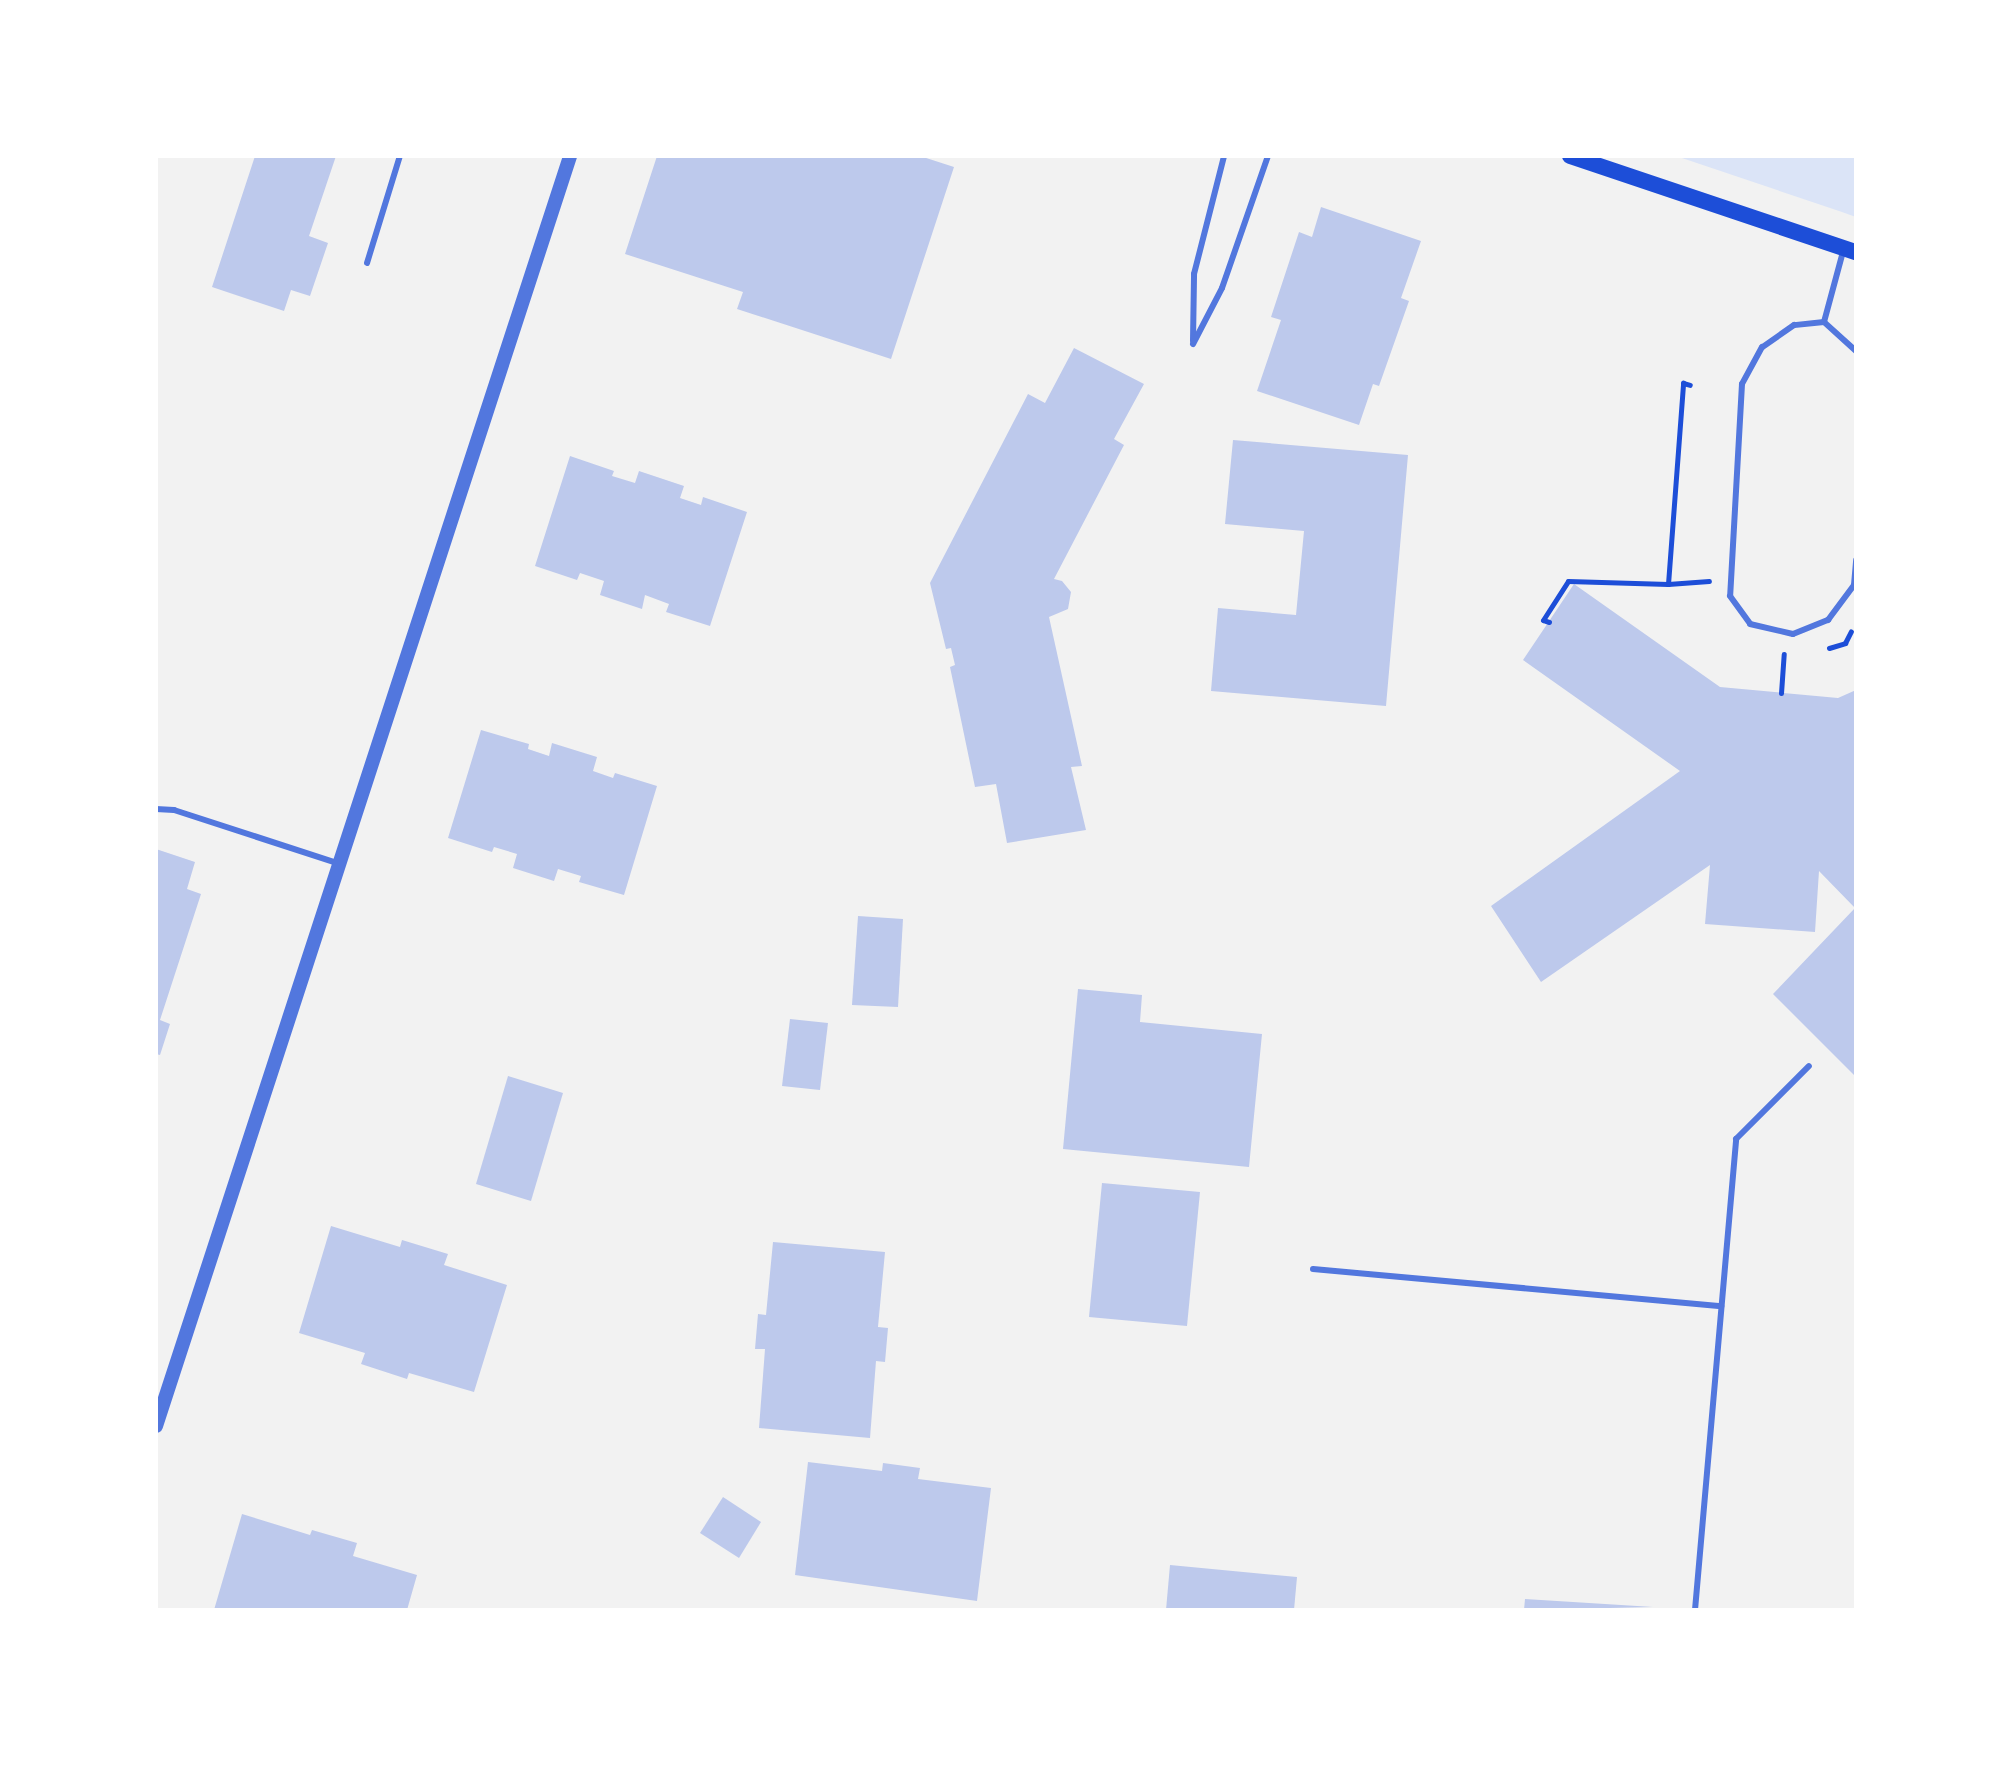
<!DOCTYPE html>
<html>
<head>
<meta charset="utf-8">
<style>
  body { margin:0 }
  #map { position:relative; width:2012px; height:1766px; overflow:hidden; background:#f2f2f2; font-family:"PT Sans",sans-serif }
  div>[style] { position:absolute }
  .green>* { inset:0; background:#dbe4f7 }
  .building>* { inset:0; background:#bdc9ec }
  .path>* { height:5px; margin:-2.5px; padding:0 2.5px; transform-origin:2.5px; border-radius:2.5px; background:#1d4ed8 }
  .service>* { height:6px; margin:-3px; padding:0 3px; transform-origin:3px; border-radius:3px; background:#5277de }
  .tertiary>* { height:14px; margin:-7px; padding:0 7px; transform-origin:7px; border-radius:7px; background:#5277de }
  .secondary>* { height:16px; margin:-8px; padding:0 8px; transform-origin:8px; border-radius:8px; background:#1d4ed8 }
  span { translate:-50% -50%; white-space:nowrap; text-align:center; line-height:1.15; -webkit-text-stroke:7px #fff; paint-order:stroke }
  .frame { position:absolute; inset:0; border:158px solid #fff; pointer-events:none }
</style>
</head>
<body>
<div id="map">
  <div class="green">
    <i style="clip-path:polygon(1676px 156px,1856px 156px,1856px 217px,1839px 211px)"></i>
  </div>
  <div class="building">
    <i style="clip-path:polygon(255px 156px,336px 156px,309px 236px,328px 243px,310px 296px,291px 290px,284px 311px,212px 287px)"></i>
    <i style="clip-path:polygon(657px 156px,920px 156px,954px 167px,891px 359px,737px 309px,743px 292px,625px 254px)"></i>
    <i style="clip-path:polygon(1321px 207px,1421px 241px,1401px 298px,1409px 301px,1379px 386px,1373px 384px,1359px 425px,1257px 391px,1281px 320px,1271px 317px,1299px 232px,1312px 237px)"></i>
    <i style="clip-path:polygon(1074px 348px,1144px 384px,1114px 439px,1124px 445px,1054px 579px,1062px 581px,1071px 592px,1068px 609px,1049px 617px,1082px 766px,1071px 767px,1086px 830px,1007px 843px,996px 784px,975px 787px,950px 667px,955px 665px,951px 648px,946px 649px,930px 583px,1028px 394px,1045px 403px)"></i>
    <i style="clip-path:polygon(1233px 440px,1408px 455px,1386px 706px,1211px 691px,1218px 608px,1296px 615px,1304px 531px,1225px 524px)"></i>
    <i style="clip-path:polygon(570px 456px,614px 471px,612px 476px,635px 483px,639px 471px,684px 486px,680px 498px,701px 505px,703px 497px,747px 512px,710px 626px,666px 612px,669px 604px,645px 595px,642px 609px,600px 595px,604px 581px,580px 573px,577px 580px,535px 566px)"></i>
    <i style="clip-path:polygon(1574px 584px,1720px 687px,1838px 698px,1856px 690px,1856px 1077px,1773px 994px,1855px 908px,1819px 871px,1815px 932px,1705px 924px,1710px 865px,1541px 982px,1491px 906px,1680px 771px,1523px 660px)"></i>
    <i style="clip-path:polygon(481px 730px,529px 744px,528px 749px,549px 756px,552px 743px,597px 757px,593px 771px,613px 778px,615px 773px,657px 786px,624px 895px,579px 882px,581px 876px,558px 869px,554px 881px,513px 868px,517px 854px,494px 847px,492px 852px,448px 838px)"></i>
    <i style="clip-path:polygon(156px 849px,195px 862px,187px 889px,201px 894px,160px 1020px,170px 1024px,160px 1055px,156px 1054px)"></i>
    <i style="clip-path:polygon(858px 916px,903px 919px,898px 1007px,852px 1005px)"></i>
    <i style="clip-path:polygon(1078px 989px,1142px 995px,1140px 1022px,1262px 1034px,1249px 1167px,1063px 1149px)"></i>
    <i style="clip-path:polygon(790px 1019px,828px 1023px,820px 1090px,782px 1086px)"></i>
    <i style="clip-path:polygon(508px 1076px,563px 1093px,531px 1201px,476px 1184px)"></i>
    <i style="clip-path:polygon(1102px 1183px,1200px 1192px,1187px 1326px,1089px 1317px)"></i>
    <i style="clip-path:polygon(331px 1226px,400px 1247px,402px 1240px,448px 1254px,444px 1265px,507px 1285px,474px 1392px,409px 1373px,407px 1379px,361px 1364px,365px 1353px,299px 1333px)"></i>
    <i style="clip-path:polygon(773px 1242px,885px 1252px,878px 1327px,888px 1328px,885px 1362px,876px 1361px,870px 1438px,759px 1428px,765px 1349px,755px 1349px,758px 1314px,766px 1315px)"></i>
    <i style="clip-path:polygon(808px 1462px,882px 1471px,883px 1463px,920px 1468px,918px 1479px,991px 1488px,977px 1601px,795px 1575px)"></i>
    <i style="clip-path:polygon(723px 1497px,761px 1522px,739px 1558px,700px 1533px)"></i>
    <i style="clip-path:polygon(242px 1514px,310px 1535px,312px 1530px,357px 1543px,353px 1556px,417px 1575px,407px 1610px,214px 1610px)"></i>
    <i style="clip-path:polygon(1170px 1565px,1297px 1577px,1294px 1610px,1166px 1610px)"></i>
    <i style="clip-path:polygon(1525px 1599px,1653px 1607px,1524px 1610px)"></i>
  </div>
  <div class="path">
    <i style="left:1668px;top:584px;width:202px;rotate:-85.7deg"></i>
    <i style="left:1683px;top:383px;width:7px;rotate:16deg"></i>
    <i style="left:1549px;top:622px;width:6px;rotate:-162deg"></i>
    <i style="left:1543px;top:620px;width:46px;rotate:-57.3deg"></i>
    <i style="left:1568px;top:581px;width:100px;rotate:1.7deg"></i>
    <i style="left:1668px;top:584px;width:41px;rotate:-4.2deg"></i>
    <i style="left:1829px;top:648px;width:17px;rotate:-17deg"></i>
    <i style="left:1845px;top:643px;width:13px;rotate:-63deg"></i>
    <i style="left:1781px;top:693px;width:39px;rotate:-86deg"></i>
  </div>
  <div class="service">
    <i style="left:367px;top:263px;width:112px;rotate:-72.9deg"></i>
    <i style="left:1824px;top:322px;width:77px;rotate:-74.9deg"></i>
    <i style="left:1193px;top:341px;width:67px;rotate:-89.1deg"></i>
    <i style="left:1194px;top:274px;width:122px;rotate:-75.7deg"></i>
    <i style="left:1193px;top:344px;width:63px;rotate:-62.6deg"></i>
    <i style="left:1222px;top:288px;width:140px;rotate:-70.8deg"></i>
    <i style="left:1856px;top:351px;width:43px;rotate:-137.8deg"></i>
    <i style="left:1824px;top:322px;width:30px;rotate:174deg"></i>
    <i style="left:1794px;top:325px;width:39px;rotate:145deg"></i>
    <i style="left:1762px;top:347px;width:42px;rotate:118.4deg"></i>
    <i style="left:1742px;top:384px;width:212px;rotate:93.2deg"></i>
    <i style="left:1730px;top:596px;width:34px;rotate:54deg"></i>
    <i style="left:1750px;top:624px;width:44px;rotate:13.1deg"></i>
    <i style="left:1793px;top:634px;width:38px;rotate:-22deg"></i>
    <i style="left:1828px;top:620px;width:44px;rotate:-53.4deg"></i>
    <i style="left:1854px;top:585px;width:25px;rotate:-85deg"></i>
    <i style="left:156px;top:809px;width:18px;rotate:3deg"></i>
    <i style="left:174px;top:810px;width:175px;rotate:18deg"></i>
    <i style="left:1313px;top:1269px;width:410px;rotate:5.2deg"></i>
    <i style="left:1695px;top:1610px;width:473px;rotate:-85deg"></i>
    <i style="left:1736px;top:1139px;width:103px;rotate:-45deg"></i>
  </div>
  <div class="tertiary">
    <i style="left:156px;top:1426px;width:1336px;rotate:-71.94deg"></i>
  </div>
  <div class="secondary">
    <i style="left:1570px;top:156px;width:302px;rotate:18.6deg"></i>
  </div>
  <div class="frame"></div>
</div>
</body>
</html>
